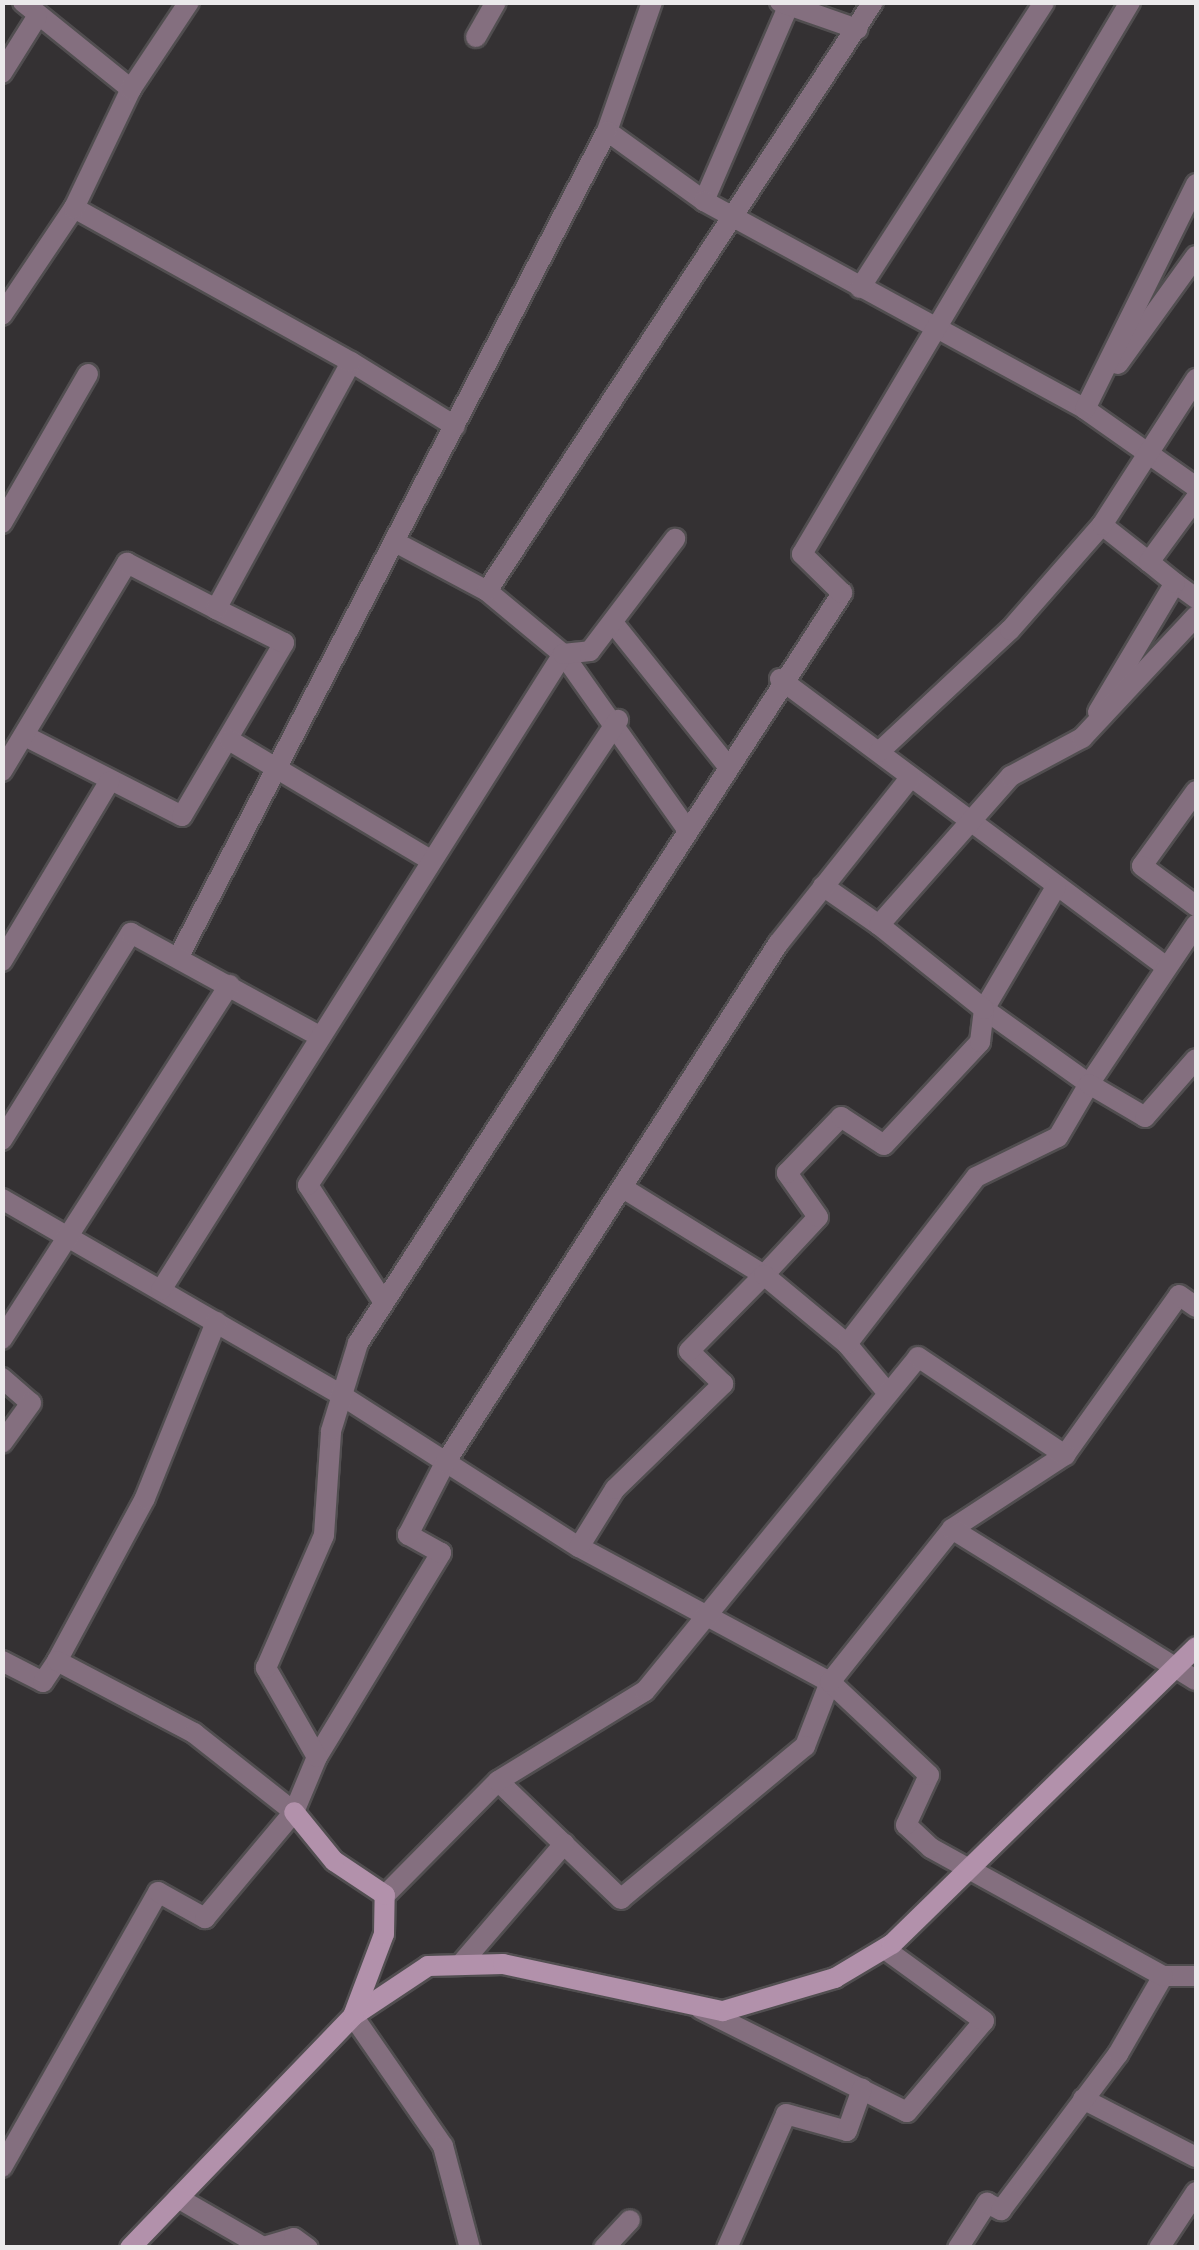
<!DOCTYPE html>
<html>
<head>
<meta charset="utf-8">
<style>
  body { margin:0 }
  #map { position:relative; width:1199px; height:2250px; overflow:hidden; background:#343133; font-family:"DM Sans",sans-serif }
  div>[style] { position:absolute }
  .roads { filter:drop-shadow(2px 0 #514e50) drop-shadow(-2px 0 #514e50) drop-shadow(0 2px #514e50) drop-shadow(0 -2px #514e50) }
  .street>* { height:20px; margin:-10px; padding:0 10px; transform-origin:10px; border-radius:10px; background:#846f7f }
  .secondary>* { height:20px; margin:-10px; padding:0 10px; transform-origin:10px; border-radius:10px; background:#b291ab }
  span { translate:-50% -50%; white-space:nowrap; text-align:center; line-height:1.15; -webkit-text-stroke:10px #2a2729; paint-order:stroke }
  .frame { position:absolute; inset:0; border:5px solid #ebe9eb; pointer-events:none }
</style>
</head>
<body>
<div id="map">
  <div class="roads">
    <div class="street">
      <i style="left:23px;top:2px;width:139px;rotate:38.9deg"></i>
      <i style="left:652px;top:2px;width:137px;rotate:109.2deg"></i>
      <i style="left:607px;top:131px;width:120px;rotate:35.8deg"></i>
      <i style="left:704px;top:201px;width:217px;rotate:-66.6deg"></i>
      <i style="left:780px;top:2px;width:82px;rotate:19.3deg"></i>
      <i style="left:476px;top:37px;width:40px;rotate:-60.3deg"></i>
      <i style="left:2px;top:73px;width:66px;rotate:-58deg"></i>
      <i style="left:704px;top:201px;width:434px;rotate:28.6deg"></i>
      <i style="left:1085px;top:409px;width:136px;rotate:35.1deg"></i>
      <i style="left:860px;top:288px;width:340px;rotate:-57.2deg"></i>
      <i style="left:2px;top:315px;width:129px;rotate:-56.1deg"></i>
      <i style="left:351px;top:362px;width:122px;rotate:31.6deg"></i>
      <i style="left:1118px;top:364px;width:133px;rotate:-54.2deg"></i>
      <i style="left:1085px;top:409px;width:251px;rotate:-63.7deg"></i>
      <i style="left:2px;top:523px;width:172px;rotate:-60deg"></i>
      <i style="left:1102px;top:525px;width:60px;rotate:38.2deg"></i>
      <i style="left:395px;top:542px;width:104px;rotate:28deg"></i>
      <i style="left:487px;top:591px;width:99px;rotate:39.7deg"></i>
      <i style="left:563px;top:654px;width:211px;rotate:54.7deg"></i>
      <i style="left:1175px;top:583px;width:26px;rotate:36deg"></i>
      <i style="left:487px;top:591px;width:704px;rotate:-56.76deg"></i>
      <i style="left:614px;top:624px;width:179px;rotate:51.3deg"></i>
      <i style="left:780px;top:679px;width:482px;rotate:36.7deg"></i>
      <i style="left:1098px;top:712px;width:150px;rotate:-59.2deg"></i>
      <i style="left:1175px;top:583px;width:33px;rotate:-141deg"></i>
      <i style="left:1149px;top:562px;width:79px;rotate:-53.7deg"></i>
      <i style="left:25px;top:736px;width:176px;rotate:27deg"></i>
      <i style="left:182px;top:816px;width:201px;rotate:-59.5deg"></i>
      <i style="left:284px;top:643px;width:76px;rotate:-153.4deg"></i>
      <i style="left:229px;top:740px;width:230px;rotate:30.8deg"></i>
      <i style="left:879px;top:752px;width:179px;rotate:-43deg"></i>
      <i style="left:1010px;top:630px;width:140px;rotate:-48.8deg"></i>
      <i style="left:1102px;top:525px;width:174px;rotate:-57.2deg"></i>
      <i style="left:2px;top:771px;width:243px;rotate:-59deg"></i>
      <i style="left:127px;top:563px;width:100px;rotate:27.3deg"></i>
      <i style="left:216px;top:609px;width:281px;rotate:-61.3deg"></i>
      <i style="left:351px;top:362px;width:317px;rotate:-150.9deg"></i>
      <i style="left:74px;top:208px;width:132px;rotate:-64.4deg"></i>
      <i style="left:131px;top:89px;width:105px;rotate:-56.3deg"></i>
      <i style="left:1196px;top:791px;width:92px;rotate:125.8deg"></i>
      <i style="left:1142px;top:866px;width:67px;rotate:36.5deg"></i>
      <i style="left:823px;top:886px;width:68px;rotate:34.9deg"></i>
      <i style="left:1056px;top:887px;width:142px;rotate:120.5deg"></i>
      <i style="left:984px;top:1009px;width:129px;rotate:35.5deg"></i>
      <i style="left:1089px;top:1084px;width:192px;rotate:-56.1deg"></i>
      <i style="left:179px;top:956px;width:929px;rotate:-62.58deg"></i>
      <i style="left:2px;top:961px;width:209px;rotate:-59.1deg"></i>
      <i style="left:2px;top:1140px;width:244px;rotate:-58.1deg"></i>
      <i style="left:131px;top:933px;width:212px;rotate:28.7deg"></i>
      <i style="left:623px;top:1188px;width:166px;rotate:31.7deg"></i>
      <i style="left:764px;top:1275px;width:79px;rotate:-47deg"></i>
      <i style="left:818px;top:1217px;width:54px;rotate:-125.2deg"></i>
      <i style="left:787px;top:1173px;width:78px;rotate:-46deg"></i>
      <i style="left:841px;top:1117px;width:51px;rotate:33.1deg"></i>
      <i style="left:884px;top:1145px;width:141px;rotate:-47deg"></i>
      <i style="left:980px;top:1042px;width:33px;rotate:-83deg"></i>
      <i style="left:984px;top:1009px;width:134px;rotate:-141.3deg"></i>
      <i style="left:879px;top:925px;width:199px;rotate:-48.5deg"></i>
      <i style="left:1011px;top:776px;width:81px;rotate:-28.2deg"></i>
      <i style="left:1082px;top:738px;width:167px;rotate:-46.9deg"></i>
      <i style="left:2px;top:1199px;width:392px;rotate:30deg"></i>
      <i style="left:341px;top:1395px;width:282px;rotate:32.6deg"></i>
      <i style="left:579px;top:1547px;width:285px;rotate:28.3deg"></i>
      <i style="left:830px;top:1682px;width:69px;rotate:111.3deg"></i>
      <i style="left:805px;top:1746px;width:239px;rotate:140.3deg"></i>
      <i style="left:621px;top:1899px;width:170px;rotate:-136.2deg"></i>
      <i style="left:498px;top:1781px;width:161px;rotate:134.7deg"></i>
      <i style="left:161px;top:1290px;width:752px;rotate:-57.7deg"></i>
      <i style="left:563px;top:654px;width:27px;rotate:-6deg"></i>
      <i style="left:590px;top:651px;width:141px;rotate:-52.8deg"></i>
      <i style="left:383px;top:1301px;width:138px;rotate:-122.9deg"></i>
      <i style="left:308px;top:1185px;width:559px;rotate:-56.31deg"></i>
      <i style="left:2px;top:1339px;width:421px;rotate:-57.3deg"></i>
      <i style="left:847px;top:1344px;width:62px;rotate:50.2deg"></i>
      <i style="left:2px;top:1378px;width:38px;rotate:41deg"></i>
      <i style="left:31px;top:1403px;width:49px;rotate:125.9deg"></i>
      <i style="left:952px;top:1529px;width:135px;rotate:-33.2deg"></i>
      <i style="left:1065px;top:1455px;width:196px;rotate:-54.5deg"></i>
      <i style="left:1179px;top:1295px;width:21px;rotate:35deg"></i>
      <i style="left:579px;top:1547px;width:68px;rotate:-58.2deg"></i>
      <i style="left:615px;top:1489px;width:151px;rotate:-44.2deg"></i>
      <i style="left:723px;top:1384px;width:47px;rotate:-135.9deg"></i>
      <i style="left:689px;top:1351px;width:107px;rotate:-45.4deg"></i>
      <i style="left:764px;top:1275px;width:108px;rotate:39.7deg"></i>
      <i style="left:847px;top:1344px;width:211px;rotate:-52.3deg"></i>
      <i style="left:976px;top:1177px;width:91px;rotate:-26deg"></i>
      <i style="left:1058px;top:1137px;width:61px;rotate:-59.7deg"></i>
      <i style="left:1089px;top:1084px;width:65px;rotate:30.5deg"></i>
      <i style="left:1145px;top:1117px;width:77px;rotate:-48.7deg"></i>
      <i style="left:2px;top:1661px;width:46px;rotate:27.1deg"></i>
      <i style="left:43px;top:1682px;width:25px;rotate:-56deg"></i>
      <i style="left:57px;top:1661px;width:185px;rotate:-61.6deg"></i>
      <i style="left:145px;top:1498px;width:190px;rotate:-68deg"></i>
      <i style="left:57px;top:1661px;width:155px;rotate:27.7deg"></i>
      <i style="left:194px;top:1733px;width:127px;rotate:38.3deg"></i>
      <i style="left:317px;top:1757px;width:239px;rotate:-58.7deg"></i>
      <i style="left:441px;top:1553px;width:38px;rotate:-151deg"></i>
      <i style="left:408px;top:1535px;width:81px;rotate:-62.8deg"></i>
      <i style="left:445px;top:1463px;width:617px;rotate:-57.32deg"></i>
      <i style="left:778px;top:944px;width:213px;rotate:-51.5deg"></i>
      <i style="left:498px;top:1781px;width:172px;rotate:-31.5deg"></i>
      <i style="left:645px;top:1691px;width:431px;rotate:-50.7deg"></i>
      <i style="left:918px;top:1357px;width:177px;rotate:33.7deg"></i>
      <i style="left:460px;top:1965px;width:160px;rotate:-49.3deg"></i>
      <i style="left:1163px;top:1976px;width:33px"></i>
      <i style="left:701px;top:2009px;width:230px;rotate:26.6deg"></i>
      <i style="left:907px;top:2112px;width:119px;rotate:-49.8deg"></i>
      <i style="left:984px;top:2021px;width:122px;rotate:-144deg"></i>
      <i style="left:353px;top:2016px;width:158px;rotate:55.3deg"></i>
      <i style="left:443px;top:2146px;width:106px;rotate:75.2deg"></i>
      <i style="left:1083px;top:2099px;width:127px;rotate:27.2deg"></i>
      <i style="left:2px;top:2167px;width:316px;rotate:-60.4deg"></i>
      <i style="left:158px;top:1892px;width:54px;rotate:29deg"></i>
      <i style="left:205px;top:1918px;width:138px;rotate:-50deg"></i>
      <i style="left:294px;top:1812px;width:60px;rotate:-67.3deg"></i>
      <i style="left:317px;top:1757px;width:103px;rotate:-119.8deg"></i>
      <i style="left:266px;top:1668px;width:145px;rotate:-66.4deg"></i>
      <i style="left:324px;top:1535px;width:104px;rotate:-86.1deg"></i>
      <i style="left:331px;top:1431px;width:92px;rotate:-72.9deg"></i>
      <i style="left:358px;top:1343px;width:893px;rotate:-57.16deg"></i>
      <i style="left:842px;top:593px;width:56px;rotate:-135.7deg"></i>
      <i style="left:802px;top:554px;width:642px;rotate:-59.28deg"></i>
      <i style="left:178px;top:2198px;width:98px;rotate:30deg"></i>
      <i style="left:263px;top:2247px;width:32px;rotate:-16deg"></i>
      <i style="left:294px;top:2238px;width:17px;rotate:36deg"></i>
      <i style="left:604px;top:2248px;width:38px;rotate:-47deg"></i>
      <i style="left:727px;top:2248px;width:146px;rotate:-66.2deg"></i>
      <i style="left:786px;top:2114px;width:63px;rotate:15.6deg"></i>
      <i style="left:847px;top:2131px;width:45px;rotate:-70.3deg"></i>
      <i style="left:958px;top:2248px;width:54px;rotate:-57.2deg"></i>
      <i style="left:987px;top:2203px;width:16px;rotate:27deg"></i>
      <i style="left:1001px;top:2210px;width:195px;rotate:-53.1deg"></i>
      <i style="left:1118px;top:2054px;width:90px;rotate:-60deg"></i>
      <i style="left:1163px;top:1976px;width:265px;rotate:-151.1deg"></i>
      <i style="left:931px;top:1848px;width:34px;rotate:-137deg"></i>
      <i style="left:906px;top:1825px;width:55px;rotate:-65.3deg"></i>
      <i style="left:929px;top:1775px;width:136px;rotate:-136.8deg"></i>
      <i style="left:830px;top:1682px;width:196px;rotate:-51.4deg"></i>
      <i style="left:952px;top:1529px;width:287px;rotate:31.8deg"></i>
      <i style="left:1159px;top:2248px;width:67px;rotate:-56.5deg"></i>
    </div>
    <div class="secondary">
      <i style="left:353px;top:2016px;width:90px;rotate:-33.7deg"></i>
      <i style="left:428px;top:1966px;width:75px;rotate:-1.5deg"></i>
      <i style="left:503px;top:1964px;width:225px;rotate:12.1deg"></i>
      <i style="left:723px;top:2011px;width:117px;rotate:-16.4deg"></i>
      <i style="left:835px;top:1978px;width:66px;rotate:-30.8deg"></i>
      <i style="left:892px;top:1944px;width:425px;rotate:-44.3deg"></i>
      <i style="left:130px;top:2248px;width:322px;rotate:-46.1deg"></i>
      <i style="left:353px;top:2016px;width:88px;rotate:-69.3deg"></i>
      <i style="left:384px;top:1934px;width:39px;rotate:-89deg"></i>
      <i style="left:385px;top:1895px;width:61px;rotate:-146.3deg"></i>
      <i style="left:334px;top:1861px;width:63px;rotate:-129.2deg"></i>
    </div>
  </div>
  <div class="frame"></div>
</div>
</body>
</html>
